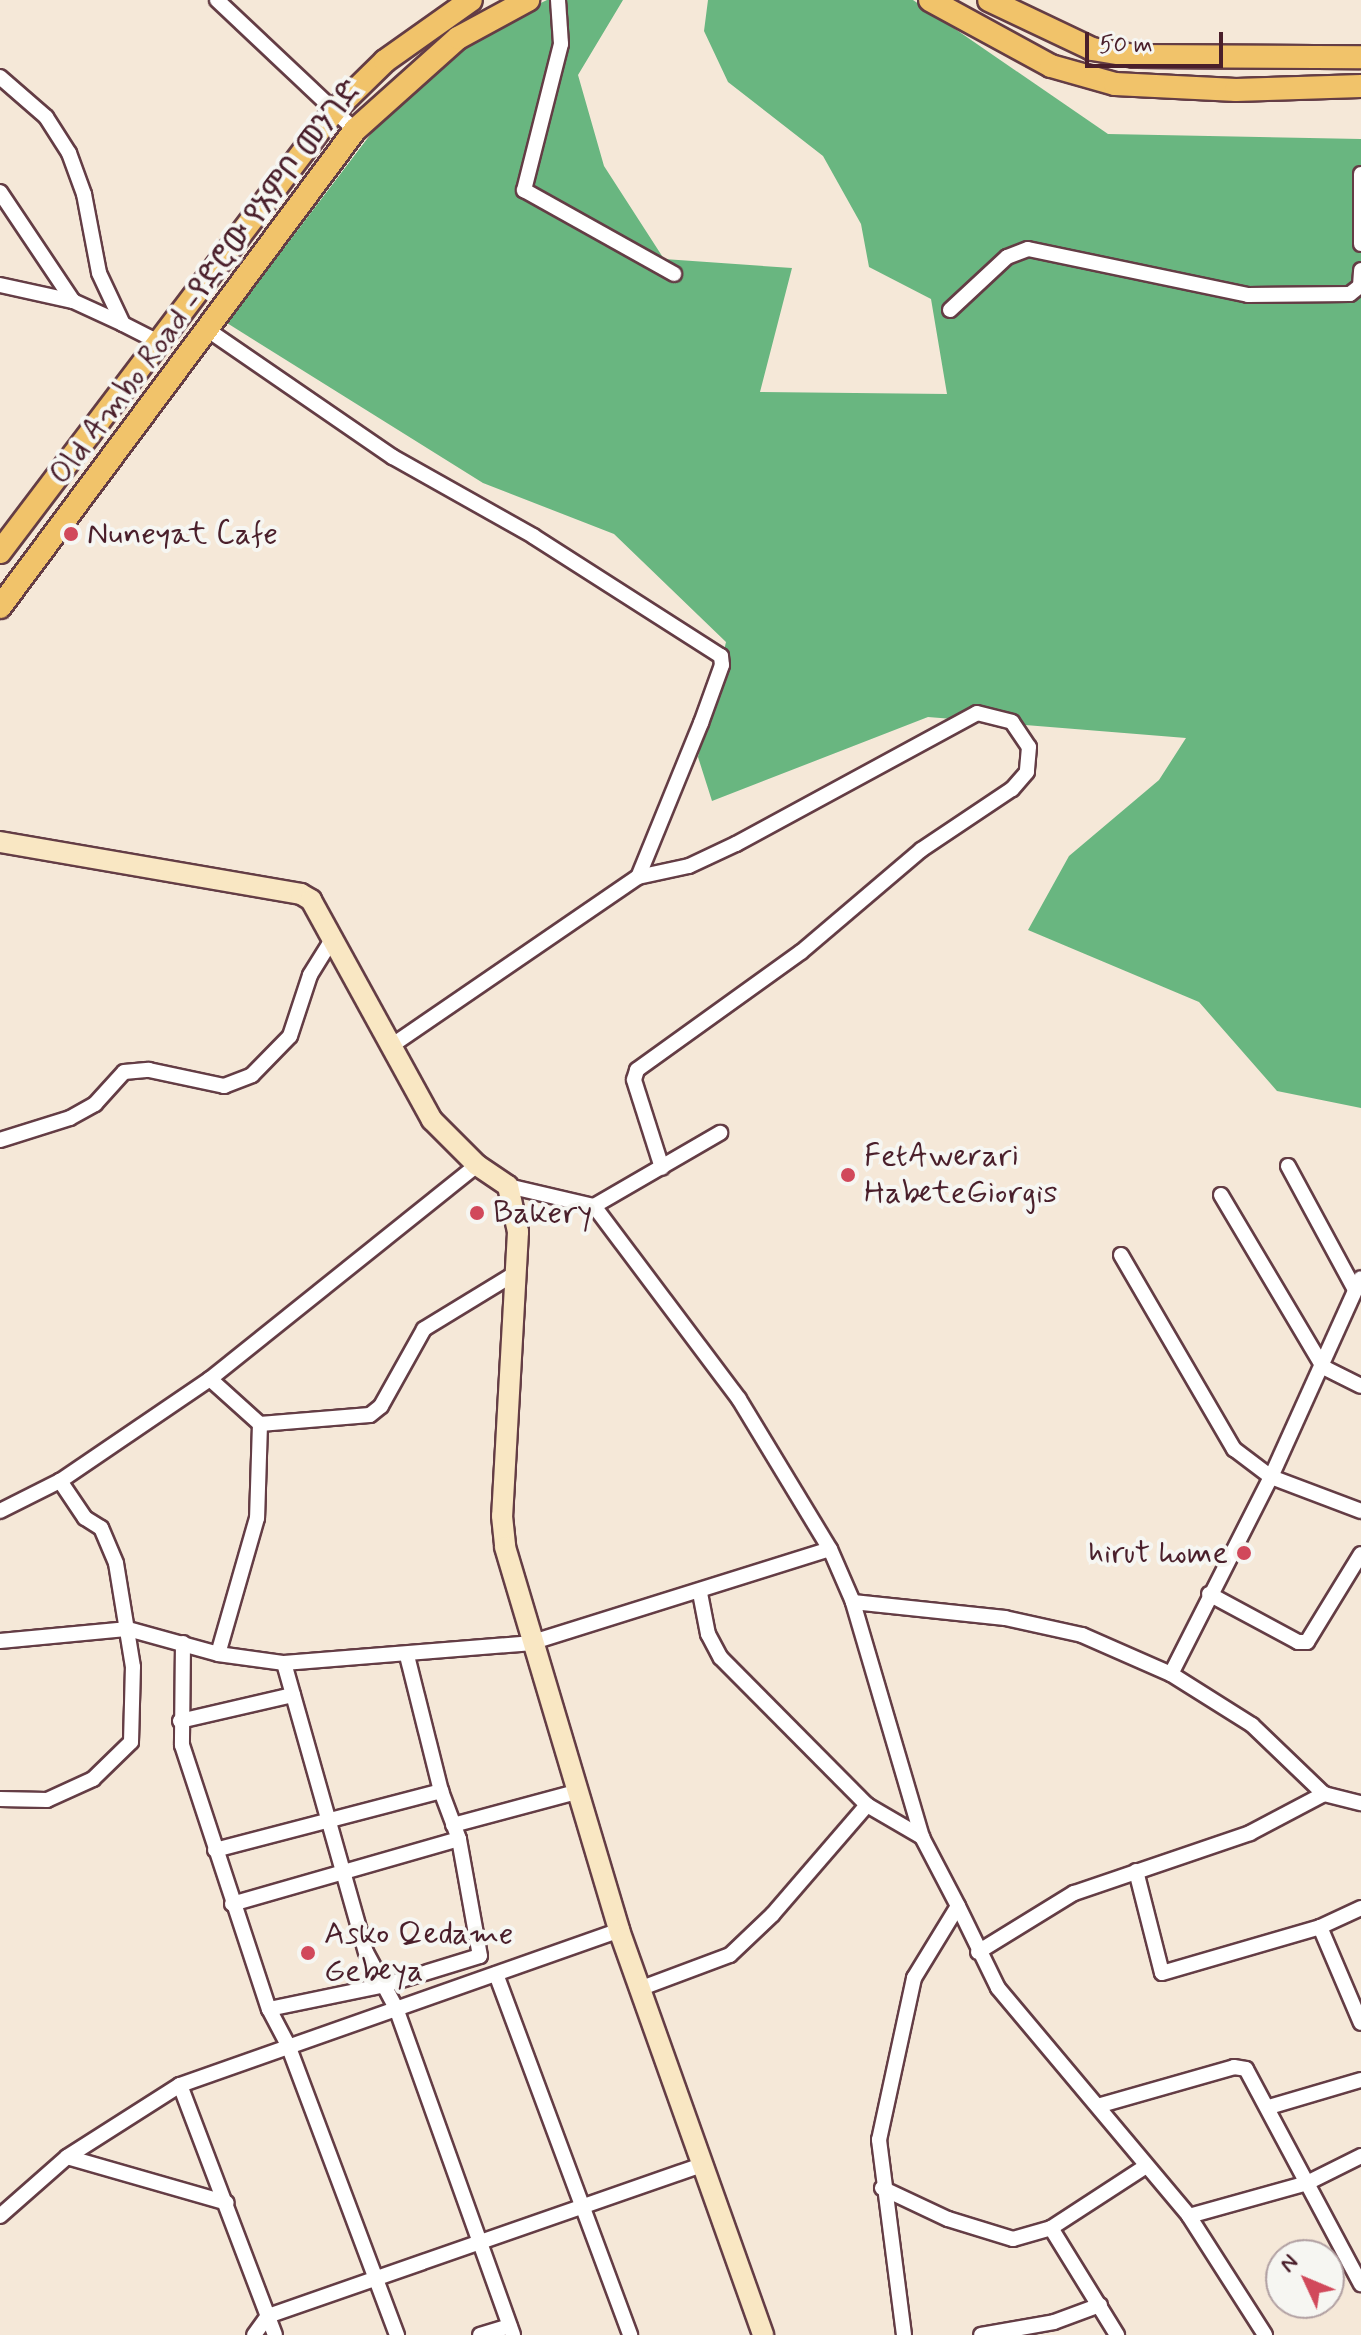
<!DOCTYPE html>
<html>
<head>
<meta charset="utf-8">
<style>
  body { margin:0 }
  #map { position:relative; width:1361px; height:2335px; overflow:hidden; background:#f5e8d8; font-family:Mynerve,"Noto Sans Ethiopic",sans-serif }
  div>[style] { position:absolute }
  .forest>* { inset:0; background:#69b680 }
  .roads { filter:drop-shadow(2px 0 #643d45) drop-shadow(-2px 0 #643d45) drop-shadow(0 2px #643d45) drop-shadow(0 -2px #643d45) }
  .minor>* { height:14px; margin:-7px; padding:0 7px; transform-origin:7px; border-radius:7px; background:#fff }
  .secondary>* { height:20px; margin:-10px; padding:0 10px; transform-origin:10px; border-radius:10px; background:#f9e7c3 }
  .primary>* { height:22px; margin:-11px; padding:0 11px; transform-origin:11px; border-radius:11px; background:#f1c36a }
  .dots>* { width:22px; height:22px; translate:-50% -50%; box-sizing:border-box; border:4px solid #f6f6f2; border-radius:50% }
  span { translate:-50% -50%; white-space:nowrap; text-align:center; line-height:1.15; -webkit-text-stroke:8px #f6f6f2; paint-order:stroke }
  .street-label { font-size:32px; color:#4a1f2b }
  .poi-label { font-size:32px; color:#4a1f2b }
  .left { translate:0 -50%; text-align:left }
  .right { translate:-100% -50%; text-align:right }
  .north { position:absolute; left:1265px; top:2239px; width:80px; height:80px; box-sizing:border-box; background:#f6f6f2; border:2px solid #b1a0a2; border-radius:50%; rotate:314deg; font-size:22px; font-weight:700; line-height:32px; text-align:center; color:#4a1f2b }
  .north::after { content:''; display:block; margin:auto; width:28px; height:36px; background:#d1495b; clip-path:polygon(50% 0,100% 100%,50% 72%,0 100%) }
  .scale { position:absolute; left:1085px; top:32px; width:138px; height:36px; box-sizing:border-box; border:4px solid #4a1f2b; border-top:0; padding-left:10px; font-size:24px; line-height:28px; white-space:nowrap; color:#4a1f2b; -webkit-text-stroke:6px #f6f6f2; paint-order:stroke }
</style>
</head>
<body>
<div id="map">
  <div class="forest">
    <i style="clip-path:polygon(547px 0,623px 0,578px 75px,604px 166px,664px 259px,792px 268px,760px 392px,947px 394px,931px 299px,869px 267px,861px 224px,823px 156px,728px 82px,704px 31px,708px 0,913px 0,1108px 134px,1361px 139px,1361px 1108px,1277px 1091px,1199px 1002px,1028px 930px,1069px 856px,1159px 780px,1186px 738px,928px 717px,712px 801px,698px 757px,726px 642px,614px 534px,483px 483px,227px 323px,386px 114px,470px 37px)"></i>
  </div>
  <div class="roads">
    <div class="minor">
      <i style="left:217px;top:0;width:190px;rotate:43.3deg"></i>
      <i style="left:558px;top:0;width:44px;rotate:86.1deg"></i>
      <i style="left:561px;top:44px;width:151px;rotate:104.2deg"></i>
      <i style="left:524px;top:190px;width:172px;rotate:29.2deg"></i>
      <i style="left:0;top:77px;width:61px;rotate:41deg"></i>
      <i style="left:46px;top:117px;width:43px;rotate:57.4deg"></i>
      <i style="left:69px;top:153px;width:44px;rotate:69.9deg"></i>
      <i style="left:84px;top:194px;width:80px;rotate:79.2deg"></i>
      <i style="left:99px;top:273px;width:56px;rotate:64.8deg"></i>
      <i style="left:123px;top:324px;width:37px;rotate:27deg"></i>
      <i style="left:1361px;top:174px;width:70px;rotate:90deg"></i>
      <i style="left:0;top:192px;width:131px;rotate:56.2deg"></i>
      <i style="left:0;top:285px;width:75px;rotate:12.4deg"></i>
      <i style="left:73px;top:301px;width:55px;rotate:24.7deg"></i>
      <i style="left:950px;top:310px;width:78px;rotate:-42.9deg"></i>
      <i style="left:1007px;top:257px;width:22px;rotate:-21deg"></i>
      <i style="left:1028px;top:249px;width:225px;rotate:11.8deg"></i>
      <i style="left:1248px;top:295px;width:102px;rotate:-0.6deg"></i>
      <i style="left:1350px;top:294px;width:13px;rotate:-39deg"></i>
      <i style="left:1360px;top:286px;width:16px;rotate:-86deg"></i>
      <i style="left:205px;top:328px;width:228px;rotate:34.5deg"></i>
      <i style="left:393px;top:457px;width:161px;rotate:29.4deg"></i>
      <i style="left:533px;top:536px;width:223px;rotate:32.6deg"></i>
      <i style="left:721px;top:656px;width:9px;rotate:84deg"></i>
      <i style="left:722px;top:665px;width:62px;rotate:109.9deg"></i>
      <i style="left:701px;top:723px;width:166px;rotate:112.2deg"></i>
      <i style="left:391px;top:1046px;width:299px;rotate:-34.4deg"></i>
      <i style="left:638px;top:877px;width:52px;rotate:-12.2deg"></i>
      <i style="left:689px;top:866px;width:52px;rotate:-25.1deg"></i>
      <i style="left:736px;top:844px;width:274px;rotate:-28.5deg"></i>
      <i style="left:977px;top:713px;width:36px;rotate:14deg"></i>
      <i style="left:1012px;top:722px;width:30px;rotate:56deg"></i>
      <i style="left:1029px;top:747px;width:25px;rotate:95deg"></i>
      <i style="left:1027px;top:772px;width:23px;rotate:131deg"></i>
      <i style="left:1012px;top:789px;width:110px;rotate:146.2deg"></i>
      <i style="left:921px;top:850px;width:157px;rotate:139.6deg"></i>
      <i style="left:801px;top:952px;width:202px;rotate:144.3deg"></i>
      <i style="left:637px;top:1070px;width:10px;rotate:107deg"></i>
      <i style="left:634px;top:1080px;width:92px;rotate:72.3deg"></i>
      <i style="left:0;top:1140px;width:73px;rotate:-17.4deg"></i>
      <i style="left:70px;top:1118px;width:29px;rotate:-29deg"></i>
      <i style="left:95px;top:1104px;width:43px;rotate:-47.8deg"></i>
      <i style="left:124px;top:1072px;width:25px;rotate:-5deg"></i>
      <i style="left:149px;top:1070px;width:77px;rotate:12deg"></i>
      <i style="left:224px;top:1086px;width:30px;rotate:-21deg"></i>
      <i style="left:252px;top:1075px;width:54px;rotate:-45.7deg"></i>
      <i style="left:290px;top:1036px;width:64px;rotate:-71.8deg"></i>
      <i style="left:310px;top:975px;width:44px;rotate:-58.1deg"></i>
      <i style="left:1288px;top:1166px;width:139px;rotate:61.6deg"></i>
      <i style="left:508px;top:1186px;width:88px;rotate:13.1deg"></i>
      <i style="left:594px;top:1206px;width:146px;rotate:-30.1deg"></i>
      <i style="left:1221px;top:1195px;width:200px;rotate:59.3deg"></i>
      <i style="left:1323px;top:1367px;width:42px;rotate:26.6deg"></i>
      <i style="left:594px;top:1206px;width:241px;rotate:53.1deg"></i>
      <i style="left:739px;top:1399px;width:175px;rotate:58.8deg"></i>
      <i style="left:1121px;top:1255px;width:225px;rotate:59.8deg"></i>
      <i style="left:1234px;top:1449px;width:46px;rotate:37.1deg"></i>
      <i style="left:1271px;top:1477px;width:96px;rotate:20.7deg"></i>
      <i style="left:210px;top:1379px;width:67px;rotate:42deg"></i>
      <i style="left:260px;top:1424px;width:94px;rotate:91.8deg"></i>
      <i style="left:257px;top:1518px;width:141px;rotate:106deg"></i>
      <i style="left:260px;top:1424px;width:110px;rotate:-4.7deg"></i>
      <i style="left:370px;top:1415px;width:14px;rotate:-39deg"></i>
      <i style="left:381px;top:1406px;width:88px;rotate:-60.8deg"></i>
      <i style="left:424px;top:1329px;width:105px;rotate:-31.4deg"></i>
      <i style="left:0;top:1511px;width:67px;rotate:-26.6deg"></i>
      <i style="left:60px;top:1481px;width:181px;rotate:-34.2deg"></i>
      <i style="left:210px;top:1379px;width:342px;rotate:-38.7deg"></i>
      <i style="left:700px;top:1593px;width:42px;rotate:79deg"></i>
      <i style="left:708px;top:1634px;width:27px;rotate:62deg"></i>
      <i style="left:721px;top:1658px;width:207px;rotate:45.2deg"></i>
      <i style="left:867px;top:1805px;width:64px;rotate:30.2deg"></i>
      <i style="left:1209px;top:1594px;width:101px;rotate:28.3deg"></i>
      <i style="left:1298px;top:1642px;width:9px"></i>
      <i style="left:1307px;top:1642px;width:103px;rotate:-58.5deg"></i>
      <i style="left:0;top:1641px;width:129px;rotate:-5.4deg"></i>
      <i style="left:128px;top:1629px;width:93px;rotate:15.5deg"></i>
      <i style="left:218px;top:1654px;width:67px;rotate:7.8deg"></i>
      <i style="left:284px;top:1663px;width:247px;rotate:-4.6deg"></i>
      <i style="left:530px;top:1643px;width:314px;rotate:-17.4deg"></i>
      <i style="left:830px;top:1549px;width:58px;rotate:66.5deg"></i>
      <i style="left:183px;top:1643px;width:102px;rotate:90.6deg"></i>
      <i style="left:182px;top:1745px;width:278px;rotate:71.8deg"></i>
      <i style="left:269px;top:2009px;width:41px;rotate:62.2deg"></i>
      <i style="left:288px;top:2045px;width:310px;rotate:69.4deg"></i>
      <i style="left:284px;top:1663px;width:300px;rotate:74.2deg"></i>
      <i style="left:366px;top:1952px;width:64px;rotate:61.8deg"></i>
      <i style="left:396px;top:2008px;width:347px;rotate:70.3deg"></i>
      <i style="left:1171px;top:1674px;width:221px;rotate:-63.1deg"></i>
      <i style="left:1271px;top:1477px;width:218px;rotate:-65.7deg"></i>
      <i style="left:180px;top:1721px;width:116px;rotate:-13deg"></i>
      <i style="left:0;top:1799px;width:47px;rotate:1.2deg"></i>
      <i style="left:47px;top:1800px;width:51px;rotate:-24.5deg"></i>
      <i style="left:93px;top:1779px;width:53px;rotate:-44.2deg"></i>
      <i style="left:131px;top:1742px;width:75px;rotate:-88.5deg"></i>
      <i style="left:133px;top:1667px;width:105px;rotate:-99.3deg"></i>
      <i style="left:116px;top:1563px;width:38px;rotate:-113deg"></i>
      <i style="left:101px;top:1528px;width:19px;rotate:-148deg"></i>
      <i style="left:85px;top:1518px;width:45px;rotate:-124deg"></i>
      <i style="left:453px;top:1825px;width:127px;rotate:-15deg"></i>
      <i style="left:215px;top:1850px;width:234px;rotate:-14.6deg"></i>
      <i style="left:1136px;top:1871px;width:105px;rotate:75.7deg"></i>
      <i style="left:1162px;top:1973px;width:165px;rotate:-16.2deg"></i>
      <i style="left:1320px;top:1927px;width:45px;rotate:-24.9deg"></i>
      <i style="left:232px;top:1904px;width:236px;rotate:-16deg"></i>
      <i style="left:958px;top:1906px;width:91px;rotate:64deg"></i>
      <i style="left:998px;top:1988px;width:297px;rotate:50deg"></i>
      <i style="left:1189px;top:2216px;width:141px;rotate:57.4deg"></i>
      <i style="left:1320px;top:1927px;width:104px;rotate:66.9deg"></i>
      <i style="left:978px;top:1952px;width:113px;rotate:-31.6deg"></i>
      <i style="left:1074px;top:1893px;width:186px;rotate:-18.8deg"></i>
      <i style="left:1250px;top:1833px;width:84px;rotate:-27.8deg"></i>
      <i style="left:496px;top:1974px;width:385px;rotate:69.6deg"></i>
      <i style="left:639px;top:1989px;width:97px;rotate:-20.5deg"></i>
      <i style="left:730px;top:1955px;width:59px;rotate:-43.6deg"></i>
      <i style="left:773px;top:1914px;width:144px;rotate:-49.2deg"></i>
      <i style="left:269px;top:2009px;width:118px;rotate:-11.7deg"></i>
      <i style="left:385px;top:1985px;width:99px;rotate:-17deg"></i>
      <i style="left:480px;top:1956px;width:119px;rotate:-100.2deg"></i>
      <i style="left:459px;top:1839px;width:51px;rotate:-110.6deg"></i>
      <i style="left:441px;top:1791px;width:139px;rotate:-104.1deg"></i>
      <i style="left:180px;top:2085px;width:267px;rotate:69.2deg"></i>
      <i style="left:1101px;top:2105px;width:138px;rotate:-15.9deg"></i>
      <i style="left:1234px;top:2067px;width:12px;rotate:9deg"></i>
      <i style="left:1246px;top:2069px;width:244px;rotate:61.9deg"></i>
      <i style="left:1269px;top:2107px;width:96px;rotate:-16.4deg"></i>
      <i style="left:67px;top:2157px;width:166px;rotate:16deg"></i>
      <i style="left:882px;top:2188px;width:73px;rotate:25.2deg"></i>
      <i style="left:948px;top:2219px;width:68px;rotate:17.1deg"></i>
      <i style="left:1013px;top:2239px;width:40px;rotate:-16deg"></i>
      <i style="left:1051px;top:2228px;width:113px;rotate:-33.1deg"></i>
      <i style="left:0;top:2216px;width:89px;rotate:-41.4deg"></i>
      <i style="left:67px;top:2157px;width:134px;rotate:-32.5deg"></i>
      <i style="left:180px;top:2085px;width:466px;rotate:-19.4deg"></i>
      <i style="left:1189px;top:2216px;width:123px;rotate:-15.6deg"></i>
      <i style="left:1307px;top:2183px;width:60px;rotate:-26.6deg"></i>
      <i style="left:1051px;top:2228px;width:126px;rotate:58.3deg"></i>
      <i style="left:254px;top:2335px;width:24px;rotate:-54deg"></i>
      <i style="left:268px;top:2316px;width:459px;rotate:-19.2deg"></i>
      <i style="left:480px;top:2335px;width:31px;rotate:-17deg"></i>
      <i style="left:904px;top:2335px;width:197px;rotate:-97.3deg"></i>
      <i style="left:879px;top:2140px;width:166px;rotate:-77.8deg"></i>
      <i style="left:914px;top:1978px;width:84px;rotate:-58.6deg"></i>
      <i style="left:958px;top:1906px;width:78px;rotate:-117.6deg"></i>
      <i style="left:922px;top:1837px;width:245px;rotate:-106.4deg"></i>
      <i style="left:853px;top:1602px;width:153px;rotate:6deg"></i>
      <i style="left:1005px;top:1618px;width:79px;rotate:12.4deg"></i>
      <i style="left:1082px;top:1635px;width:97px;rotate:23.7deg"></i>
      <i style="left:1171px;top:1674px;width:96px;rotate:32.2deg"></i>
      <i style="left:1252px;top:1725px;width:100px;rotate:43.8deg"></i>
      <i style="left:1324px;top:1794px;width:38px;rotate:14deg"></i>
      <i style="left:981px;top:2335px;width:74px;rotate:-10.1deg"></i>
      <i style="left:1054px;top:2322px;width:49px;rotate:-20.3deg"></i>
    </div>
    <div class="secondary">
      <i style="left:0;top:842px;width:305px;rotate:9.8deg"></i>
      <i style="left:301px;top:894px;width:12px;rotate:31deg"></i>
      <i style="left:311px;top:900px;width:251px;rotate:61.2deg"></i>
      <i style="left:432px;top:1120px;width:64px;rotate:45deg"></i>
      <i style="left:477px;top:1165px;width:37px;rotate:34deg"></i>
      <i style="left:508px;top:1186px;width:47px;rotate:77.7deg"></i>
      <i style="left:518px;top:1232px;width:284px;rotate:93.2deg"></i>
      <i style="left:502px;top:1516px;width:31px;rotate:84deg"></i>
      <i style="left:505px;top:1547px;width:400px;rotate:73.4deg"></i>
      <i style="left:619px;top:1930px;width:430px;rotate:70.4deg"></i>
    </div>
    <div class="primary">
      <i style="left:930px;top:0;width:138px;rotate:28.6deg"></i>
      <i style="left:1051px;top:66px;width:66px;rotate:15.7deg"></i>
      <i style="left:1115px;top:84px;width:121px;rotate:2.8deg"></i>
      <i style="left:1236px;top:90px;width:125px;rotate:-1.8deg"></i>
      <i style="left:989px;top:0;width:114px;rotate:25.4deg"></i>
      <i style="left:1092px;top:49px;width:44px;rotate:9.2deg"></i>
      <i style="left:1135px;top:56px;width:226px;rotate:0.3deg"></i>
      <i style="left:0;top:552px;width:553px;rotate:-52.86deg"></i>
      <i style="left:334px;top:111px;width:71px;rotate:-44.4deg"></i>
      <i style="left:385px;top:61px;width:105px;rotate:-35.3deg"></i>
      <i style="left:0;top:607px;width:595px;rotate:-53.34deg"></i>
      <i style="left:355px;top:130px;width:138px;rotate:-41.8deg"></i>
      <i style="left:458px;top:38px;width:80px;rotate:-28.5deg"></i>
    </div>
  </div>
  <div class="dots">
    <i style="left:71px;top:534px;background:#d1495b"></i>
    <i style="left:848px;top:1175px;background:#d1495b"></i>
    <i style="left:477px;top:1213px;background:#d1495b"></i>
    <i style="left:1244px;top:1553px;background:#d1495b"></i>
    <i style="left:308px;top:1953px;background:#d1495b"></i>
  </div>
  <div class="street-label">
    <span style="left:206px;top:283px;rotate:-53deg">Old Ambo Road -የድሮው የአምቦ መንገድ</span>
  </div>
  <div class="poi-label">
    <span class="left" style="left:87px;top:534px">Nuneyat Cafe</span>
    <span class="left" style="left:864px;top:1175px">FetAwerari<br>HabeteGiorgis</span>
    <span class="left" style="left:493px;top:1213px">Bakery</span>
    <span class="right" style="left:1228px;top:1553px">hirut home</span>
    <span class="left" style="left:324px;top:1953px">Asko Qedame<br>Gebeya</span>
  </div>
  <div class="north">N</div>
  <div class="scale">50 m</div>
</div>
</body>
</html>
